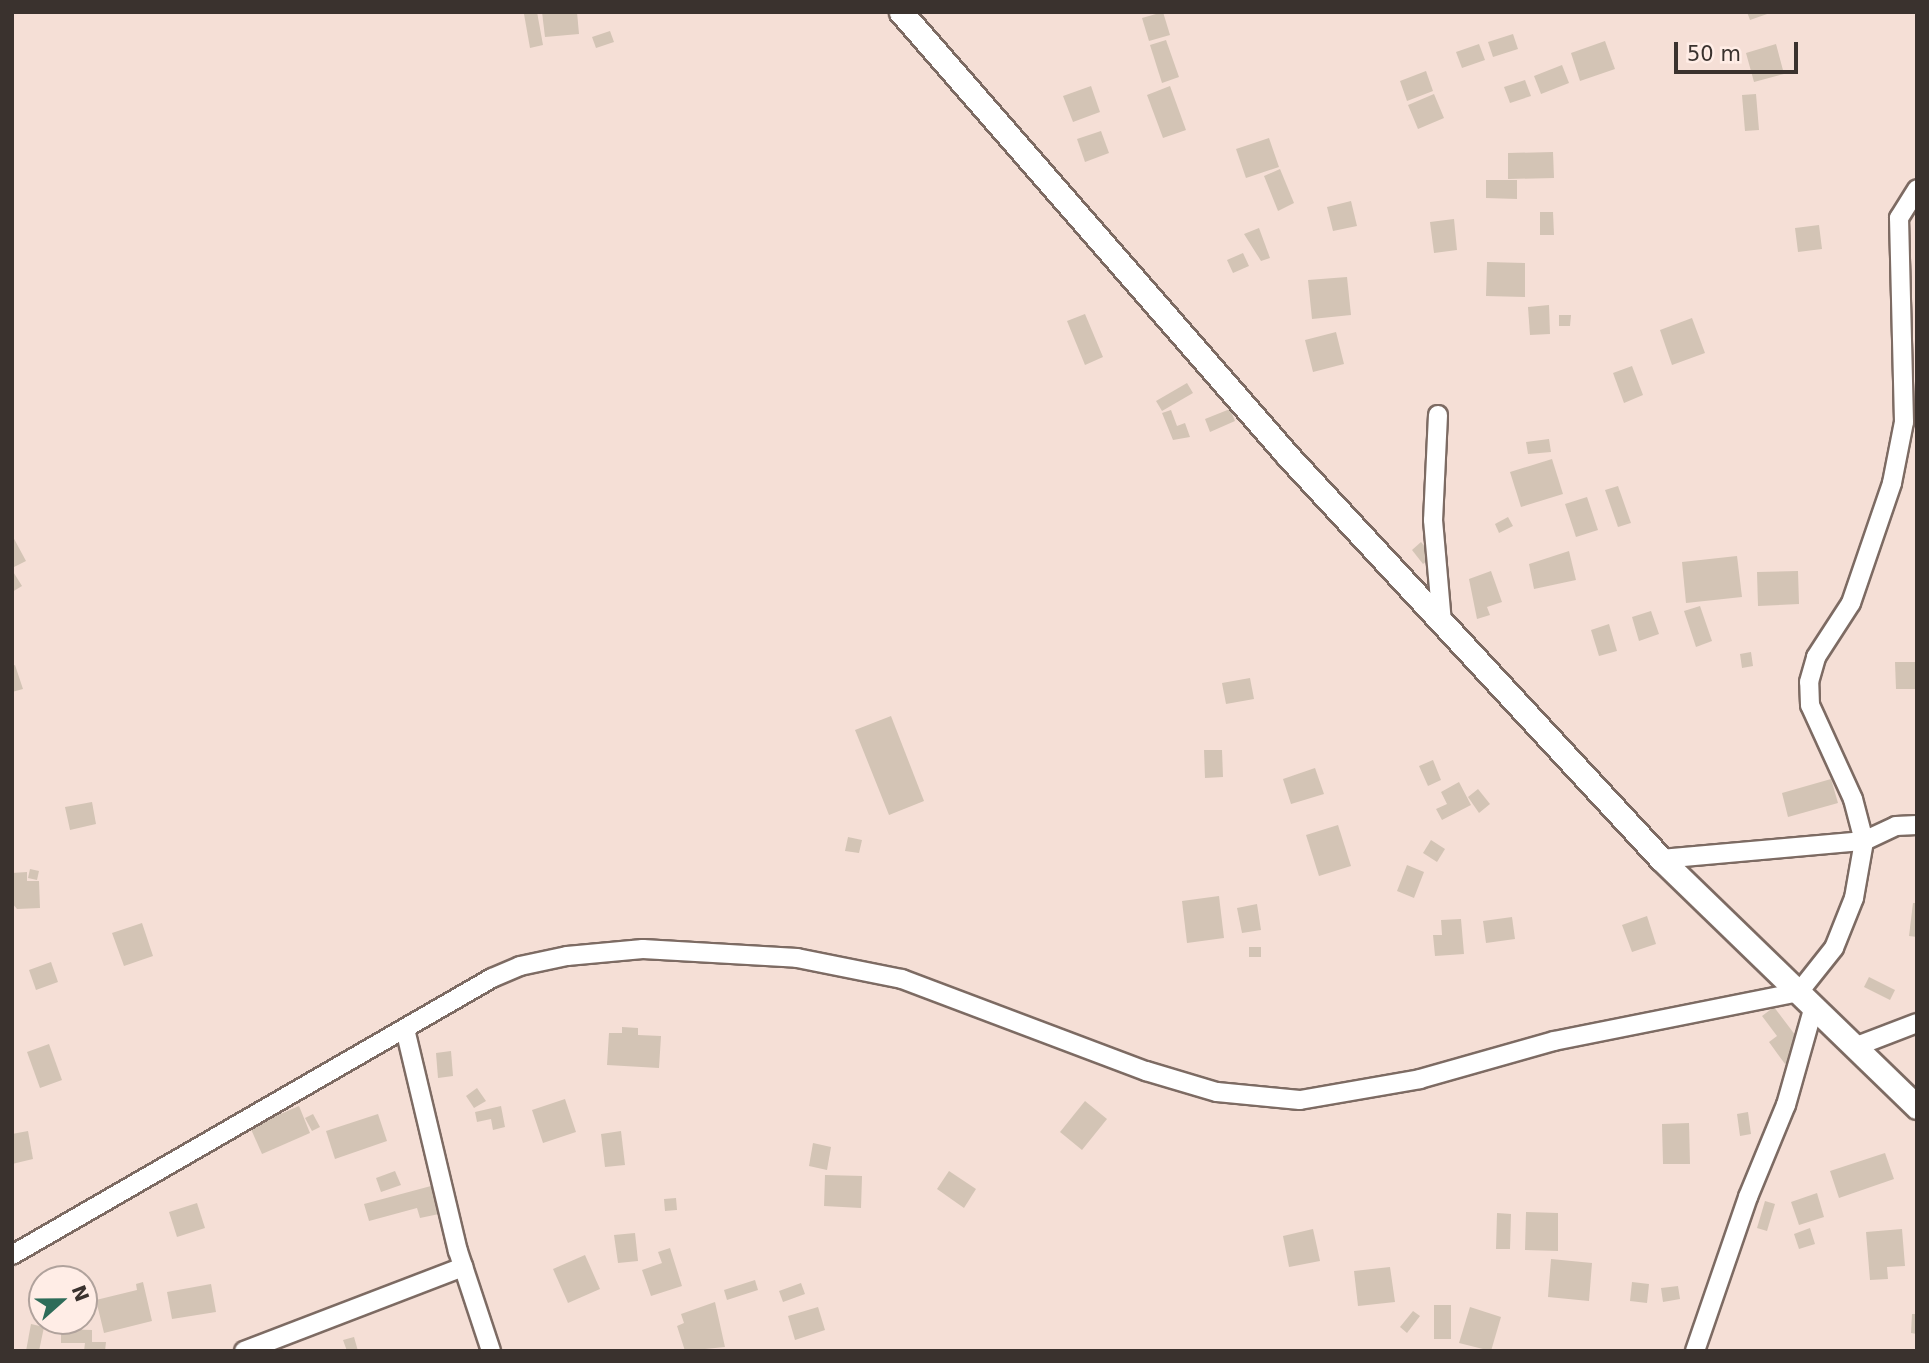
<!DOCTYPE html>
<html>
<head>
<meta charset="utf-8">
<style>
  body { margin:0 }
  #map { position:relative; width:1929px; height:1363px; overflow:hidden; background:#f5dfd6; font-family:"DejaVu Sans",sans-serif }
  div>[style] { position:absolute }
  .building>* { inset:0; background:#d3c4b5 }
  .roads { filter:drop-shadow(2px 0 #7d6b63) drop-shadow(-2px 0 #7d6b63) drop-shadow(0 2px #7d6b63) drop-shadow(0 -2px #7d6b63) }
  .minor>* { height:18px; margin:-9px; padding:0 9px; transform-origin:9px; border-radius:9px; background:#fff }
  .tertiary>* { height:23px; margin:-11.5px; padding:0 11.5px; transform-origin:11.5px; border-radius:11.5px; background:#fff }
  span { translate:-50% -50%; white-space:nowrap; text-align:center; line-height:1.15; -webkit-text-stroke:5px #ffede6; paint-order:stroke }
  .frame { position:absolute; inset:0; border:14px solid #3a322e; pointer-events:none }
  .north { position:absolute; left:28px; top:1265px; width:70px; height:70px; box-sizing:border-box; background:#ffede6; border:2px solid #b0a29c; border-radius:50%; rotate:69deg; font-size:19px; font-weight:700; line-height:28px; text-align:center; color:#3a322e }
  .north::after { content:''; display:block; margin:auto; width:24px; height:32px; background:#2e6c59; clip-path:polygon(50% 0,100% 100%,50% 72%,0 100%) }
  .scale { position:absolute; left:1674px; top:42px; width:124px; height:32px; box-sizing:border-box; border:4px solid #3a322e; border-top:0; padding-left:9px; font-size:21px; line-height:24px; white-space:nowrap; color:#3a322e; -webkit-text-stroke:5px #ffede6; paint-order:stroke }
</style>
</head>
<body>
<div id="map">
  <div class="building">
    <i style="clip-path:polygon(537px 12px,543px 45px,530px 48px,524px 14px)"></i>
    <i style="clip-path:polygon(542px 12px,577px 12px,579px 34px,545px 37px)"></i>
    <i style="clip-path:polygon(1163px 12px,1170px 35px,1149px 41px,1142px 18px)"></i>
    <i style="clip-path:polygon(1747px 12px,1770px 12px,1770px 13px,1750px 20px)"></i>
    <i style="clip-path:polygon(610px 31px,614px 42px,596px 48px,592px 37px)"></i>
    <i style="clip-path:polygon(1513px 34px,1518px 49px,1493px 57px,1488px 42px)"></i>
    <i style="clip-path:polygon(1166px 40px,1179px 77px,1162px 83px,1150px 45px)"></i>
    <i style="clip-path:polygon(1605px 41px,1615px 69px,1580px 81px,1571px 53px)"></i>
    <i style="clip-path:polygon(1479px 44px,1485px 60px,1462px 68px,1456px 52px)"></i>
    <i style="clip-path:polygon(1776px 44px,1784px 74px,1754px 82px,1746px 53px)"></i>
    <i style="clip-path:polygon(1562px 65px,1569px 83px,1541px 94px,1534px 76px)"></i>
    <i style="clip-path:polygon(1426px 71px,1433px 91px,1407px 101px,1400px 81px)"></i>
    <i style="clip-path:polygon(1525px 80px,1531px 96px,1510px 103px,1504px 87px)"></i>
    <i style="clip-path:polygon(1091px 86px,1100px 112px,1073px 122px,1063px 96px)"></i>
    <i style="clip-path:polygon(1170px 86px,1186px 130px,1163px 138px,1147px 95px)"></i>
    <i style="clip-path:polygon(1434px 94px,1444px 118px,1418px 129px,1408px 105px)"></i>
    <i style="clip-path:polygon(1756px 94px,1759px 130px,1745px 131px,1742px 95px)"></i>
    <i style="clip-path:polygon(1101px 131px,1109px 153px,1085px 162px,1077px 139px)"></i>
    <i style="clip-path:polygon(1269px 138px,1279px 167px,1246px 178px,1236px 149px)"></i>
    <i style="clip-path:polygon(1553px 152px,1554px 178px,1508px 179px,1508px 153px)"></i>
    <i style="clip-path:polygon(1280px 169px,1294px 203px,1278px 211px,1264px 176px)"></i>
    <i style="clip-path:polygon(1486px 180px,1517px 180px,1517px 199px,1486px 198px)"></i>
    <i style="clip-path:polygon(1351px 201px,1357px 226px,1333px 231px,1327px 207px)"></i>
    <i style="clip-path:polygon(1540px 212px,1553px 212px,1554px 235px,1540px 235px)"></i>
    <i style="clip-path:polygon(1454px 219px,1457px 250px,1434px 253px,1430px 222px)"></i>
    <i style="clip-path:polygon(1819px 225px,1822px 249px,1798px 252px,1795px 228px)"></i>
    <i style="clip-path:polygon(1259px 228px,1270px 258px,1261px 261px,1244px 234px)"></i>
    <i style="clip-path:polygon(1243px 253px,1249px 266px,1233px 273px,1227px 260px)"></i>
    <i style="clip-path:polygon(1487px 262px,1525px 263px,1525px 297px,1486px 296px)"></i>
    <i style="clip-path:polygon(1347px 277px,1351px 315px,1312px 319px,1308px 280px)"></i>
    <i style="clip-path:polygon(1549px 305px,1550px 334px,1530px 335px,1528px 307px)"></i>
    <i style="clip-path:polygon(1085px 314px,1103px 357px,1085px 365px,1067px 321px)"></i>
    <i style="clip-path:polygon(1559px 315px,1571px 315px,1570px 326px,1559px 326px)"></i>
    <i style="clip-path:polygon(1692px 318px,1705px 353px,1672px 365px,1660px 330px)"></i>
    <i style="clip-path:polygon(1336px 332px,1344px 364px,1313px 372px,1305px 340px)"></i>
    <i style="clip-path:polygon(1632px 366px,1643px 395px,1624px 403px,1613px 373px)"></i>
    <i style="clip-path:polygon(1187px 383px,1193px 393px,1162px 411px,1156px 401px)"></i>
    <i style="clip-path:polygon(1230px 409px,1235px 421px,1210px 432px,1205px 419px)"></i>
    <i style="clip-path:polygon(1171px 410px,1177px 426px,1185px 423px,1190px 437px,1173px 440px,1162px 413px)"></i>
    <i style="clip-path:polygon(1549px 439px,1551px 452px,1528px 454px,1526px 442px)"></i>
    <i style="clip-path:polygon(1552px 459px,1563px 494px,1521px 507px,1510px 472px)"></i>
    <i style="clip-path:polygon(1618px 486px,1631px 523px,1618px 527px,1605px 490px)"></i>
    <i style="clip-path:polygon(1587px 497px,1598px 530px,1576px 537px,1565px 504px)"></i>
    <i style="clip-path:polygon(1508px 517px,1513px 526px,1499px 533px,1495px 524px)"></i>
    <i style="clip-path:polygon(12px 535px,26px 561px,12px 568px)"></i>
    <i style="clip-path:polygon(1421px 542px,1433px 556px,1423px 564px,1412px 550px)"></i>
    <i style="clip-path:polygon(1569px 551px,1576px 580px,1534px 589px,1529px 564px)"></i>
    <i style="clip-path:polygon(1737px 556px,1742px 597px,1686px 603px,1682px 562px)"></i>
    <i style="clip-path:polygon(12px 570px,22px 586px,12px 592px)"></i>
    <i style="clip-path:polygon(1491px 571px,1502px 602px,1487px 607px,1490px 615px,1477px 619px,1469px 579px)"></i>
    <i style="clip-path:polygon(1798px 571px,1799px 604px,1758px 606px,1757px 572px)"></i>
    <i style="clip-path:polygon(1700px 606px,1712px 641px,1696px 647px,1684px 611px)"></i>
    <i style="clip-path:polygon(1651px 611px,1659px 634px,1639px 641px,1632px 617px)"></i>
    <i style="clip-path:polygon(1609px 624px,1617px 651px,1599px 656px,1591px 630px)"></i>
    <i style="clip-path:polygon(1751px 652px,1753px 666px,1742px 668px,1740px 654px)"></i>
    <i style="clip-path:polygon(1895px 662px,1917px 662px,1917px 689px,1896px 689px)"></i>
    <i style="clip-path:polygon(15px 665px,23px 689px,12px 692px,12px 666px)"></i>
    <i style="clip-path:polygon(1250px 678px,1254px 699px,1226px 704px,1222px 683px)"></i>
    <i style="clip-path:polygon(891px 716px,924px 801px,889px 815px,855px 730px)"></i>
    <i style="clip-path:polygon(1204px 750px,1222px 750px,1223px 777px,1205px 778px)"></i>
    <i style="clip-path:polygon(1433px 760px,1441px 780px,1428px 786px,1419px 766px)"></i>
    <i style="clip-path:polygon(1315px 768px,1324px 794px,1291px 804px,1283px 779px)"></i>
    <i style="clip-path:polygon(1831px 779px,1838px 803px,1788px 817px,1782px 793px)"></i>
    <i style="clip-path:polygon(1459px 782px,1471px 805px,1442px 820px,1436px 809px,1447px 804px,1441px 792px)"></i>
    <i style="clip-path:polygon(1478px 789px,1490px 804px,1479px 813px,1468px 797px)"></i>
    <i style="clip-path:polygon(92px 802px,96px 824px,70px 830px,65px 807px)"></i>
    <i style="clip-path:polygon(1338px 825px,1351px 866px,1319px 876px,1306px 835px)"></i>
    <i style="clip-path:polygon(848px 837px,862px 840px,859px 853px,845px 851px)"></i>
    <i style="clip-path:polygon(1431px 840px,1445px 849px,1437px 862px,1423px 853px)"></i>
    <i style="clip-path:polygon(1407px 865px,1424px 872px,1414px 898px,1397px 891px)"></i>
    <i style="clip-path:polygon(30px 869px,39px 871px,37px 880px,28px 878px)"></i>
    <i style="clip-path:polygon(27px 872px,27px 881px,39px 881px,40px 908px,17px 909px,12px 903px,12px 873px)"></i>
    <i style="clip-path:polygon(1219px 896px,1224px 938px,1187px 943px,1182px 901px)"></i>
    <i style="clip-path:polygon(1913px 903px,1917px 903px,1917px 937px,1909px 936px)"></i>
    <i style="clip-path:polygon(1257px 904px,1261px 930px,1242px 933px,1237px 908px)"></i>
    <i style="clip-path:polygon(1647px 916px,1656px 944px,1632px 952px,1622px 925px)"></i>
    <i style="clip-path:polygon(1512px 917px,1515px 939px,1486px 943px,1483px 921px)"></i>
    <i style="clip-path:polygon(1461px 919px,1464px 954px,1435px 956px,1433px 935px,1442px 935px,1441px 920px)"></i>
    <i style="clip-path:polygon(142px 923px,153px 956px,124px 966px,112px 933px)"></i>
    <i style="clip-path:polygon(1249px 947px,1261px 947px,1261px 957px,1249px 957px)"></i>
    <i style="clip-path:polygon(51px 962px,58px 982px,36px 990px,29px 970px)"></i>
    <i style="clip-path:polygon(1869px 977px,1895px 990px,1890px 1000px,1864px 987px)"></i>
    <i style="clip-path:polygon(1774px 1007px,1805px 1048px,1785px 1064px,1769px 1042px,1777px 1036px,1762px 1016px)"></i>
    <i style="clip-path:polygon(622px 1027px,638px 1028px,638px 1035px,661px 1036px,659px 1068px,607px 1065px,609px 1033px,622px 1033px)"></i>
    <i style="clip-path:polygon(49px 1044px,62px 1080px,40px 1088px,27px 1052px)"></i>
    <i style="clip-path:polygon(451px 1051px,453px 1076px,438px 1078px,436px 1053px)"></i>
    <i style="clip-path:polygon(477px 1088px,486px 1101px,474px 1108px,466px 1096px)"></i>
    <i style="clip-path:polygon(565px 1099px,576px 1132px,543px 1143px,532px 1110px)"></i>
    <i style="clip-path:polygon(1085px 1101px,1107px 1119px,1082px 1150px,1060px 1132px)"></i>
    <i style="clip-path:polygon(299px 1106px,310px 1133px,262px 1154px,250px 1127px)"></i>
    <i style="clip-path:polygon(501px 1106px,505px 1127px,493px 1130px,491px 1119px,477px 1122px,475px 1112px)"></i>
    <i style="clip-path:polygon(1748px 1112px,1751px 1134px,1740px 1136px,1737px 1114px)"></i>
    <i style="clip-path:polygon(313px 1114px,320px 1127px,312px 1131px,305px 1118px)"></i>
    <i style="clip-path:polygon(378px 1114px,387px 1141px,335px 1159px,326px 1131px)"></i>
    <i style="clip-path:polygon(1689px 1123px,1690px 1164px,1663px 1164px,1662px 1124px)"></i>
    <i style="clip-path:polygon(28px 1131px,33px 1159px,12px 1164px,12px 1134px)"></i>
    <i style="clip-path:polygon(621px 1131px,625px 1165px,605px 1167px,601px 1134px)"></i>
    <i style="clip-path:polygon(813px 1143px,831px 1147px,827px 1170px,809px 1166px)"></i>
    <i style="clip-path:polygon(1885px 1153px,1894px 1179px,1839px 1198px,1830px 1171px)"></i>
    <i style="clip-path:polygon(395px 1171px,401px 1185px,381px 1192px,376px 1178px)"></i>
    <i style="clip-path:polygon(949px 1171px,976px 1189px,964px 1208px,937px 1189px)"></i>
    <i style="clip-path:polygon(825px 1175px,862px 1176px,861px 1208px,824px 1206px)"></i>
    <i style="clip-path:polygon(431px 1186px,439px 1214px,420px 1218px,417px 1208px,369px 1221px,364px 1204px)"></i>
    <i style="clip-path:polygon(1817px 1193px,1824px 1217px,1799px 1225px,1791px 1202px)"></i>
    <i style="clip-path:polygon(676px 1198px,677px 1210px,665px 1211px,664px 1199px)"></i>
    <i style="clip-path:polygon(1765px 1201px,1775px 1204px,1767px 1231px,1757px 1228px)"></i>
    <i style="clip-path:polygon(197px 1203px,205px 1228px,177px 1237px,169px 1212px)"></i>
    <i style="clip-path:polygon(1526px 1212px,1558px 1213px,1558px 1251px,1525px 1250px)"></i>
    <i style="clip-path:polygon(1497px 1213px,1511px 1214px,1510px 1249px,1496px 1249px)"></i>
    <i style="clip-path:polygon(1810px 1228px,1815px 1244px,1799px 1249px,1794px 1234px)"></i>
    <i style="clip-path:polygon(1313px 1229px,1320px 1261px,1289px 1267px,1283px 1236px)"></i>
    <i style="clip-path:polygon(1902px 1229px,1905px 1266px,1887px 1267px,1888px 1279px,1870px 1280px,1866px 1232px)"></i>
    <i style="clip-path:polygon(635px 1233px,638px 1261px,618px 1263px,614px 1235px)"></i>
    <i style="clip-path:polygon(670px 1248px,682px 1286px,651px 1296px,642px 1270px,662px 1263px,658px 1252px)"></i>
    <i style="clip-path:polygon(585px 1255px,600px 1289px,568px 1303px,553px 1269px)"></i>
    <i style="clip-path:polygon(1551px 1259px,1592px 1263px,1589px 1301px,1548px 1297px)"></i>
    <i style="clip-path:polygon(1390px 1267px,1395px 1302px,1358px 1306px,1354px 1271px)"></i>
    <i style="clip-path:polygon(755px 1280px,758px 1290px,727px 1300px,724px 1290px)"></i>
    <i style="clip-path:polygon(143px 1282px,152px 1321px,104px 1333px,96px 1300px,137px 1290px,136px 1284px)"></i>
    <i style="clip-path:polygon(1632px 1282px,1649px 1284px,1647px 1303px,1630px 1301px)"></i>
    <i style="clip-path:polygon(801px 1283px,805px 1294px,783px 1302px,779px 1291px)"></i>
    <i style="clip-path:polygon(211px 1284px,216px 1312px,172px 1319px,167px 1292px)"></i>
    <i style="clip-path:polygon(1678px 1286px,1680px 1299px,1663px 1302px,1661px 1288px)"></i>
    <i style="clip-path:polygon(715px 1302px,725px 1347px,685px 1351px,677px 1326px,684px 1323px,681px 1314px)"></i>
    <i style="clip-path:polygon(1434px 1305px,1451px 1305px,1451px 1339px,1434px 1339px)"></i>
    <i style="clip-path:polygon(818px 1307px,825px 1330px,795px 1340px,788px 1316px)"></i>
    <i style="clip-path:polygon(1470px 1307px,1501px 1317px,1491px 1351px,1459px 1343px)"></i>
    <i style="clip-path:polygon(1413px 1311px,1420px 1316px,1407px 1333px,1400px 1327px)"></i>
    <i style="clip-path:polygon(1912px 1314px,1917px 1314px,1917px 1334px,1911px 1333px)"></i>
    <i style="clip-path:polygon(31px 1324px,44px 1327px,39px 1351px,26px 1351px)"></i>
    <i style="clip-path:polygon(61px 1329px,92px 1330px,92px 1342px,106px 1342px,105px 1351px,84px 1351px,85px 1343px,61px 1343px)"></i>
    <i style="clip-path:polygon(354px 1337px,358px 1351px,347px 1351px,343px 1340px)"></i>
  </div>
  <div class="roads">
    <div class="minor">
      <i style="left:1438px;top:415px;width:105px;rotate:92.7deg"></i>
      <i style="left:1433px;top:520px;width:103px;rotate:85deg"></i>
      <i style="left:1661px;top:859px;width:204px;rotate:-5.1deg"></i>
      <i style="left:1864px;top:841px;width:35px;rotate:-25deg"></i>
      <i style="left:1896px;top:826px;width:21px;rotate:-3deg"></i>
      <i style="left:405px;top:1029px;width:228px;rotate:76.6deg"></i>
      <i style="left:458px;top:1251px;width:105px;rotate:71.7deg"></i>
      <i style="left:1857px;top:1046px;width:64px;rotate:-21deg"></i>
      <i style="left:12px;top:1255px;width:554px;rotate:-29.99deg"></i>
      <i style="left:492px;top:978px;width:30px;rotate:-23deg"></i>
      <i style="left:520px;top:966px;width:48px;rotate:-12deg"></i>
      <i style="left:567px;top:956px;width:76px;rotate:-5.3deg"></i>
      <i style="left:643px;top:949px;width:154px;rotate:3.3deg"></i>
      <i style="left:797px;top:958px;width:107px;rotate:11.3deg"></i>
      <i style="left:902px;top:979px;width:261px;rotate:20.7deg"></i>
      <i style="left:1146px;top:1071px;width:74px;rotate:16.5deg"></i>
      <i style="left:1217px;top:1092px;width:83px;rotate:5.5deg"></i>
      <i style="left:1300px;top:1100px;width:122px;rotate:-9.9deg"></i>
      <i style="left:1420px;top:1079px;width:139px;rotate:-15.8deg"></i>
      <i style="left:1554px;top:1041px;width:250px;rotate:-11.3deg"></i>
      <i style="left:1799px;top:992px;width:56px;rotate:-51.5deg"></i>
      <i style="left:1834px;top:948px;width:54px;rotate:-68.2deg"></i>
      <i style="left:1854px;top:898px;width:58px;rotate:-80deg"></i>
      <i style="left:1864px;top:841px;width:43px;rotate:-104.7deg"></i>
      <i style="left:1853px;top:799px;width:103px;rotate:-114.6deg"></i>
      <i style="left:1810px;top:705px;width:23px;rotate:-92deg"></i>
      <i style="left:1809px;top:682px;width:26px;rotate:-74deg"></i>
      <i style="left:1816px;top:657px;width:64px;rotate:-57.1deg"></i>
      <i style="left:1851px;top:603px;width:127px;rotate:-71.1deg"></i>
      <i style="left:1892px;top:483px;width:62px;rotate:-78.9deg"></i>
      <i style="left:1904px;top:422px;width:204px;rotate:-91.4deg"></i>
      <i style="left:1899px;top:218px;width:34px;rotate:-58deg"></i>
      <i style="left:244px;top:1351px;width:235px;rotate:-21deg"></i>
      <i style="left:1695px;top:1351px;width:163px;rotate:-71deg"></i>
      <i style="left:1748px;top:1197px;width:100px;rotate:-67.6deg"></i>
      <i style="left:1786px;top:1105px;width:103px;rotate:-74.2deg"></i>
    </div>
    <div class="tertiary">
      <i style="left:901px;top:12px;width:589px;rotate:48.92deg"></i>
      <i style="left:1288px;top:456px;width:549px;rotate:47.21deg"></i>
      <i style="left:1661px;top:859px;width:356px;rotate:44.1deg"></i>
    </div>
  </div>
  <div class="frame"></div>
  <div class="north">N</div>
  <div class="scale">50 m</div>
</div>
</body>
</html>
